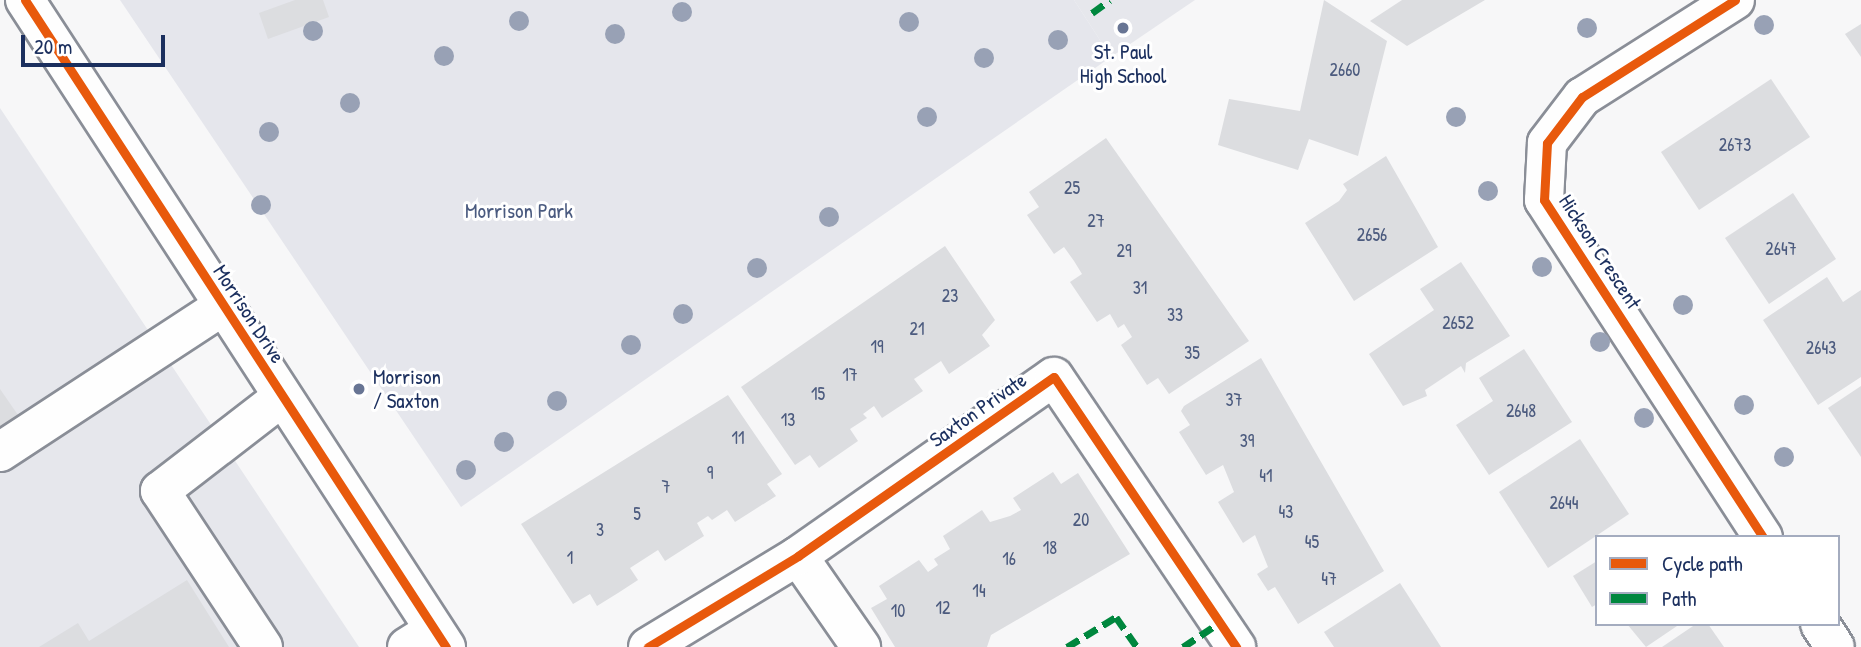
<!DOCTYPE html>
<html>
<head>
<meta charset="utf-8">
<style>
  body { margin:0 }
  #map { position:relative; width:1861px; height:647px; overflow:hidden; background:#f7f7f8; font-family:"Patrick Hand",sans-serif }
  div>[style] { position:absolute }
  .built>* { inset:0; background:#e6e7ec }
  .green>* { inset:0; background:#e5e6ec }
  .building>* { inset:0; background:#dcdde0 }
  .roads { filter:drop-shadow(2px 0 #8a8e97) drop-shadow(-2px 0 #8a8e97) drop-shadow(0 2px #8a8e97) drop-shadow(0 -2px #8a8e97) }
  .minor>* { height:38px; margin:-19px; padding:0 19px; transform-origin:19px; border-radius:19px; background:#fefefe }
  .quiet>* { height:7px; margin-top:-3.5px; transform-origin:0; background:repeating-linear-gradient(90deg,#00873e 0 14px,transparent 0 21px) }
  .cycleway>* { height:9px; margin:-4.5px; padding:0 4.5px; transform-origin:4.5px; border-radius:4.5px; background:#e8590c }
  .trees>* { width:20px; height:20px; margin:-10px; border-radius:50%; background:#98a1b5 }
  .dots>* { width:19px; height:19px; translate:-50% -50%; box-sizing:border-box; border:4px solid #fff; border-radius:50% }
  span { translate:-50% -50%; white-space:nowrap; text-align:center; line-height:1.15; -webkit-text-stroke:6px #fff; paint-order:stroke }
  .number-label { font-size:18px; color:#4b5a7e }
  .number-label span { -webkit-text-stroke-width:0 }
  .poi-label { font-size:21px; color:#1b2f5e }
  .left { translate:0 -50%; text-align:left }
  .park-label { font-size:21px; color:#4a5a7f }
  .street-label { font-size:21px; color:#1b2f5e }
  .legend { position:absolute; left:1595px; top:535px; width:245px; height:91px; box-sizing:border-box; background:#fff; border:2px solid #a4acbf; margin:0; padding:9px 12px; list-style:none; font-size:21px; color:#1b2f5e }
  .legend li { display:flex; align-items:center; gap:14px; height:35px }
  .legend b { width:35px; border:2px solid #a4acbf }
  .scale { position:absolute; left:21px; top:35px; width:144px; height:32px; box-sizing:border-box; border:4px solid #1b2f5e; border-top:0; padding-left:9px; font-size:21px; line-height:24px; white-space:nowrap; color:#1b2f5e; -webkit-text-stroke:5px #fff; paint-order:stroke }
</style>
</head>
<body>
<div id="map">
  <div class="built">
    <i style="clip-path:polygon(1074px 0,1195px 0,1111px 57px)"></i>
    <i style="clip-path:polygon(0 108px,359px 647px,0 647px)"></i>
  </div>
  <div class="green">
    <i style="clip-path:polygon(120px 0,1074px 0,1111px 57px,461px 507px)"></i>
  </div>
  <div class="building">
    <i style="clip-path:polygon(295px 0,323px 0,329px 17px,268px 39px,259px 13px)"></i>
    <i style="clip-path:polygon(1324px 0,1387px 41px,1358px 156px,1309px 139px,1298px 170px,1218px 145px,1229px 99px,1300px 111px)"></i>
    <i style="clip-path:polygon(1402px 0,1485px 0,1407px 46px,1370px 21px)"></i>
    <i style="clip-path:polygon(1861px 24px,1861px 57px,1845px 34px)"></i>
    <i style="clip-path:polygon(1771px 79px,1810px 137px,1699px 210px,1661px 152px)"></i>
    <i style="clip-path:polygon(1106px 138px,1249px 341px,1169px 394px,1158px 378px,1147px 385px,1121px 345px,1132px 337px,1124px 324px,1118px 328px,1110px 314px,1097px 322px,1070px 282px,1082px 274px,1074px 261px,1064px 247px,1054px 254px,1027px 215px,1039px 207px,1029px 192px)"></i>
    <i style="clip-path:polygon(1386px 156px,1438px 247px,1354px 301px,1305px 223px,1339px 201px,1347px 190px,1343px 184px)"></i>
    <i style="clip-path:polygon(1793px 193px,1836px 259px,1769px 304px,1725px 238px)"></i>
    <i style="clip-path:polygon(945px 246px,995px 320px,982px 335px,990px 346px,949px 374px,941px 361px,914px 379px,923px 391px,882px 418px,874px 406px,863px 414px,867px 418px,850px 429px,858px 441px,819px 468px,810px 455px,795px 465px,741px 387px)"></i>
    <i style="clip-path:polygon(1461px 262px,1510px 336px,1466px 363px,1465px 373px,1461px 366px,1425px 390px,1427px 396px,1403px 406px,1369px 354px,1434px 310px,1420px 289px)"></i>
    <i style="clip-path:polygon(1827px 277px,1843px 302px,1861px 290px,1861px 377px,1818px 405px,1763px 320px)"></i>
    <i style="clip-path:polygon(1524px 349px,1572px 422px,1489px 475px,1456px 425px,1493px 401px,1479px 378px)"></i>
    <i style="clip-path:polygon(1261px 358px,1384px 571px,1298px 624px,1275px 587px,1268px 591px,1257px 574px,1268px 567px,1255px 535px,1243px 543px,1218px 502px,1234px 492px,1223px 465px,1206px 475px,1179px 432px,1190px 425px,1181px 411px,1184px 406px)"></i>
    <i style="clip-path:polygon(1861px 386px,1861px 457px,1828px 408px)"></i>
    <i style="clip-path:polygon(0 389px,18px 415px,0 427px)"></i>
    <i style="clip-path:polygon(728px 395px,782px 474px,767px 484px,776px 496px,735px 522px,727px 510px,712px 520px,708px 516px,697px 523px,704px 536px,665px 561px,658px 550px,630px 568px,638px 580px,618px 593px,597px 606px,590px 594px,573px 604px,521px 524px)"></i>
    <i style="clip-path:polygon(1580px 439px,1629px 514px,1548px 568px,1499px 492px)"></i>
    <i style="clip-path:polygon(1053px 472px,1061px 484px,1078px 473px,1130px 554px,991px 635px,987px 647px,895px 647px,871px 608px,887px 599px,879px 586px,919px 560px,928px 572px,938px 565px,934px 559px,950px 549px,943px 536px,982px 510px,990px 522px,1010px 516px,1021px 510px,1013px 498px)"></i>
    <i style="clip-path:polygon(1597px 561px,1597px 604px,1592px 607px,1573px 576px)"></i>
    <i style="clip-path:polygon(187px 580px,229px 647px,39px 647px,78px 623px,89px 641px)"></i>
    <i style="clip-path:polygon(1400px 583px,1441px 647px,1334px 647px,1324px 632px)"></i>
    <i style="clip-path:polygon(1627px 624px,1680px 624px,1646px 647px)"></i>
    <i style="clip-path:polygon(1696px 624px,1708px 624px,1724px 647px,1662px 647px)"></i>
  </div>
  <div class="roads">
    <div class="minor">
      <i style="left:25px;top:0;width:772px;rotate:56.95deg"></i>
      <i style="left:1735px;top:0;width:181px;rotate:147.6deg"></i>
      <i style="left:1582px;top:97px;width:58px;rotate:127.3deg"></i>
      <i style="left:1547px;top:143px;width:57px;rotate:93deg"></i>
      <i style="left:1544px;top:200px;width:402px;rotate:57deg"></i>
      <i style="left:0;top:452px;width:267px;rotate:-33.2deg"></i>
      <i style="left:798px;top:556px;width:111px;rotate:55.3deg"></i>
      <i style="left:1820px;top:624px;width:27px;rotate:57deg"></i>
      <i style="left:263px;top:647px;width:187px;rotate:-123.4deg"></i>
      <i style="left:160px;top:491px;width:154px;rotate:-37.6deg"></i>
      <i style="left:407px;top:647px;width:32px;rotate:-32deg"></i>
      <i style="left:648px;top:647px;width:175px;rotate:-31.2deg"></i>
      <i style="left:798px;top:556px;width:312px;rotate:-35deg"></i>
      <i style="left:1054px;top:377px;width:326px;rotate:56deg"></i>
    </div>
  </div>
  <div class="quiet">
    <i style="left:1092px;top:13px;width:22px;rotate:-36deg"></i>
    <i style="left:1067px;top:647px;width:57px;rotate:-31.5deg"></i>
    <i style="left:1116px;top:617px;width:37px;rotate:55deg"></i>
    <i style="left:1183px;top:647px;width:43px;rotate:-33.7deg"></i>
  </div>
  <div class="cycleway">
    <i style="left:25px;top:0;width:772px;rotate:56.95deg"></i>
    <i style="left:1735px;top:0;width:181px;rotate:147.6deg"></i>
    <i style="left:1582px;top:97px;width:58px;rotate:127.3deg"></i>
    <i style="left:1547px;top:143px;width:57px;rotate:93deg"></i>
    <i style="left:1544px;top:200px;width:402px;rotate:57deg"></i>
    <i style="left:648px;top:647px;width:175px;rotate:-31.2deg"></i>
    <i style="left:798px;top:556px;width:312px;rotate:-35deg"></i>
    <i style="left:1054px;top:377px;width:326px;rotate:56deg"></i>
  </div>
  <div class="trees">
    <i style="left:682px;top:12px"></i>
    <i style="left:519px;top:21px"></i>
    <i style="left:909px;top:22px"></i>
    <i style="left:1764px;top:25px"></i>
    <i style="left:1587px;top:28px"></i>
    <i style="left:313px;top:31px"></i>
    <i style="left:615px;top:34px"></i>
    <i style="left:1058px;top:40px"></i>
    <i style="left:444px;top:56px"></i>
    <i style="left:984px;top:58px"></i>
    <i style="left:350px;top:103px"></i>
    <i style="left:927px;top:117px"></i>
    <i style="left:1456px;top:117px"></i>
    <i style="left:269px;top:132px"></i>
    <i style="left:1488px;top:191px"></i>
    <i style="left:261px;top:205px"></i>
    <i style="left:829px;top:217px"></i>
    <i style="left:1542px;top:267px"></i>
    <i style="left:757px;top:268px"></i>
    <i style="left:1683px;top:305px"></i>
    <i style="left:683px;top:314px"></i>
    <i style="left:1600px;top:342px"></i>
    <i style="left:631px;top:345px"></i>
    <i style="left:557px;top:401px"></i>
    <i style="left:1744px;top:405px"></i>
    <i style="left:1644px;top:418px"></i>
    <i style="left:504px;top:442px"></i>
    <i style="left:1784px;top:457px"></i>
    <i style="left:466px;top:470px"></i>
  </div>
  <div class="dots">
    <i style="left:1123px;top:28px;background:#687594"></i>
    <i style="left:359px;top:389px;background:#687594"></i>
  </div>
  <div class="number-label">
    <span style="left:1345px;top:70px">2660</span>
    <span style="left:1735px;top:145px">2673</span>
    <span style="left:1072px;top:188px">25</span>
    <span style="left:1096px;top:221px">27</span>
    <span style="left:1372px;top:235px">2656</span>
    <span style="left:1781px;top:249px">2647</span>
    <span style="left:1124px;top:251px">29</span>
    <span style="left:1140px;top:288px">31</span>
    <span style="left:950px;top:296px">23</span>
    <span style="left:1175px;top:315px">33</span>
    <span style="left:1458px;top:323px">2652</span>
    <span style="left:917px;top:329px">21</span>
    <span style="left:877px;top:347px">19</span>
    <span style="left:1821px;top:348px">2643</span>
    <span style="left:1192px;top:353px">35</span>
    <span style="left:850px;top:375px">17</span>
    <span style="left:818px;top:394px">15</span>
    <span style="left:1234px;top:400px">37</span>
    <span style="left:1521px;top:411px">2648</span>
    <span style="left:788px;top:420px">13</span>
    <span style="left:738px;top:438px">11</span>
    <span style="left:1247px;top:441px">39</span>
    <span style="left:710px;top:473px">9</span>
    <span style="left:1266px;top:476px">41</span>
    <span style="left:666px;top:487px">7</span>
    <span style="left:1564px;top:503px">2644</span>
    <span style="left:1286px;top:512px">43</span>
    <span style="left:637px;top:514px">5</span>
    <span style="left:1081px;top:520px">20</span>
    <span style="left:600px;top:530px">3</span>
    <span style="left:1312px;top:542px">45</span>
    <span style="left:1050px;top:548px">18</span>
    <span style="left:570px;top:558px">1</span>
    <span style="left:1009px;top:559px">16</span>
    <span style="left:1329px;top:579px">47</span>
    <span style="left:979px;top:591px">14</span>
    <span style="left:943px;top:608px">12</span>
    <span style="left:898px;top:611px">10</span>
  </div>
  <div class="poi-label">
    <span style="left:1123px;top:64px">St. Paul<br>High School</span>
    <span class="left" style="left:373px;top:389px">Morrison<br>/ Saxton</span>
  </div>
  <div class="park-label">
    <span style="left:519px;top:211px">Morrison Park</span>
  </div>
  <div class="street-label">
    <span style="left:1600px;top:252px;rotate:57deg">Hickson Crescent</span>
    <span style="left:249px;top:314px;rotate:57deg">Morrison Drive</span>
    <span style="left:978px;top:410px;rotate:-35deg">Saxton Private</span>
  </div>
  <ul class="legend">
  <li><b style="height:9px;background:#e8590c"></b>Cycle path</li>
  <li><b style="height:9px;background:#00873e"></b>Path</li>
  </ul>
  <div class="scale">20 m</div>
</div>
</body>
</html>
